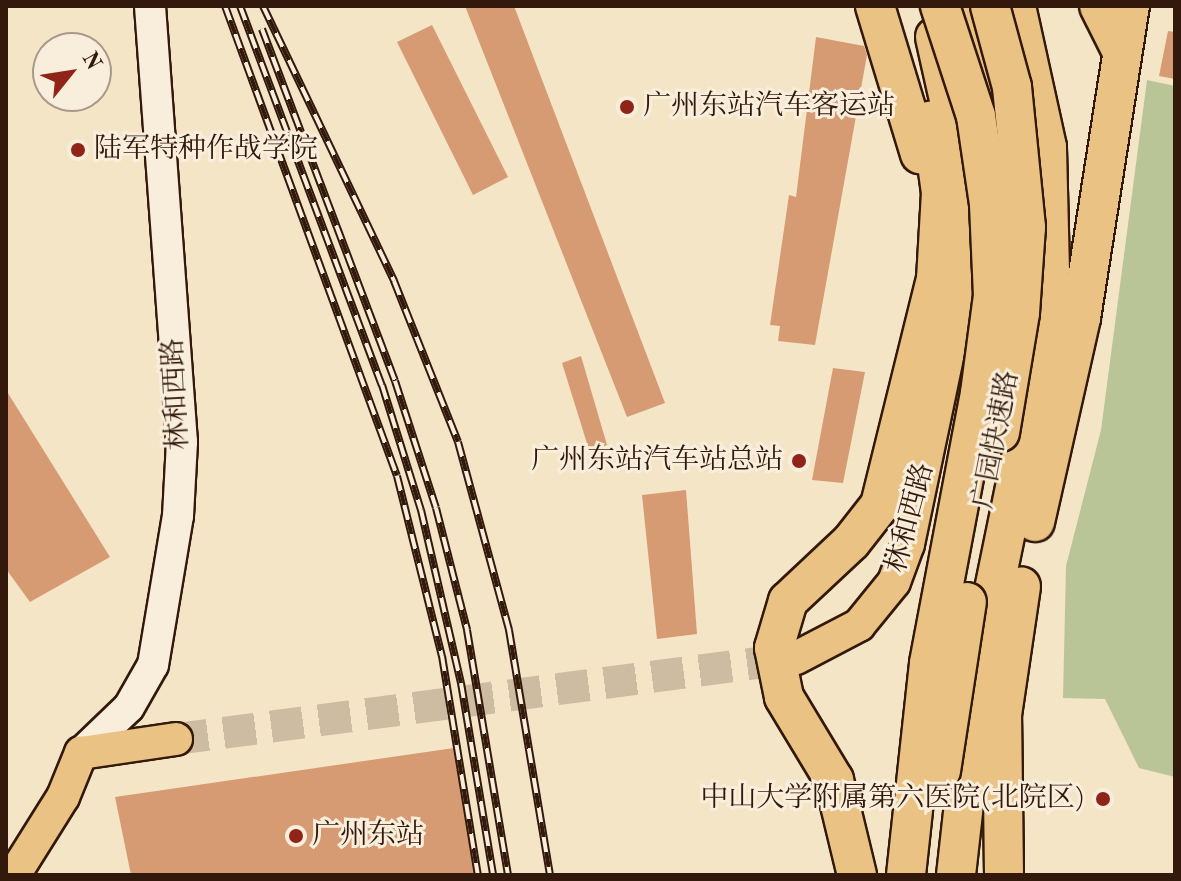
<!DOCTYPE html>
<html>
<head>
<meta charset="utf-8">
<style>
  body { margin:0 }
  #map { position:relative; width:1181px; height:881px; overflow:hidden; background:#f4e5c7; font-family:"Old Standard TT","Noto Serif SC",serif }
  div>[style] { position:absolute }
  .green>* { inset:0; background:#bac597 }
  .building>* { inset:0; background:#d79b74 }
  .primary-tunnel>* { height:32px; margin-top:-16px; transform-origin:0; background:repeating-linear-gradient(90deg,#cdbca1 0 32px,transparent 0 48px) }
  .roads { filter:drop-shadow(2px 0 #33190b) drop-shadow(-2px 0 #33190b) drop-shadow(0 2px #33190b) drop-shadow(0 -2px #33190b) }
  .secondary>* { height:30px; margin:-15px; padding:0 15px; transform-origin:15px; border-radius:15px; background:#f8eedb }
  .primary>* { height:32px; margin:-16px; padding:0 16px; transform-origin:16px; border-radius:16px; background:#eac284 }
  .highway>* { height:38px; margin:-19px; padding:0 19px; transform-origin:19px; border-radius:19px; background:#eac284 }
  .rail>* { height:8px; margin-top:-4px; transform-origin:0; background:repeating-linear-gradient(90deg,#f8eedb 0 15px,#33190b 0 30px); box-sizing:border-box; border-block:2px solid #33190b }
  .bridges { filter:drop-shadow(2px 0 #33190b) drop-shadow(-2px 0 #33190b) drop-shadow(0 2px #33190b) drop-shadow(0 -2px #33190b) }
  .highway-bridge>* { height:38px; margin:-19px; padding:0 19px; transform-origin:19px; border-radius:19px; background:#eac284 }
  .dots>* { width:22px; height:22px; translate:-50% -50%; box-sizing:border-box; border:4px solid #f8eedb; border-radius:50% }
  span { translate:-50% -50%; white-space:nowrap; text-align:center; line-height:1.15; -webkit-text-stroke:6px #f8eedb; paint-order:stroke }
  .poi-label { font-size:28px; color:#33190b }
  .left { translate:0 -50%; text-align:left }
  .right { translate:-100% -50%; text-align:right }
  .street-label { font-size:28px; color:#33190b }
  .frame { position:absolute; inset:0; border:8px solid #33190b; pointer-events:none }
  .north { position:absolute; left:32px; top:32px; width:80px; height:80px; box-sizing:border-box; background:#f8eedb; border:2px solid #a99988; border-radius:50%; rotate:60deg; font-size:22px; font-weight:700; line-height:32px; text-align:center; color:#33190b }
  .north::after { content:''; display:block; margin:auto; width:28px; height:36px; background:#8f2418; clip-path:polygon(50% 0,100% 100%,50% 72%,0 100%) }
</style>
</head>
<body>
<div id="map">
  <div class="green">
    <i style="clip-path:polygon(1147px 80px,1175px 86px,1175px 777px,1139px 768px,1105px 699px,1063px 698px,1066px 566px,1101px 430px)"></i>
  </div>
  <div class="building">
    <i style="clip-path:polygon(465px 6px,514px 6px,665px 403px,627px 417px)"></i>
    <i style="clip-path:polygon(432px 25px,508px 177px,473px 195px,397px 42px)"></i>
    <i style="clip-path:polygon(1168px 31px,1175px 32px,1175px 79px,1159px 76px)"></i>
    <i style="clip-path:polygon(816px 37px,864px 46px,867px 55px,815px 345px,778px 341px,780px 326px,770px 325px,789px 195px,796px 197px)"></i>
    <i style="clip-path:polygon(581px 356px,607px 445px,590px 453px,562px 363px)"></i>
    <i style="clip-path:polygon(833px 368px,865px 372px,843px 483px,812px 480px)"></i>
    <i style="clip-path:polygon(6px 390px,110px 557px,30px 602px,6px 569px)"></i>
    <i style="clip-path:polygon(686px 490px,697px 634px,657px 639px,642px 495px)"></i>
    <i style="clip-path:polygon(454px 748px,475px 875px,131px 875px,115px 797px)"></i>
  </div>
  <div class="primary-tunnel">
    <i style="left:176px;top:739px;width:625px;rotate:-7.44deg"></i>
  </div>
  <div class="roads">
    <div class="secondary">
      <i style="left:81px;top:753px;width:66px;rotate:-43.8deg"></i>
      <i style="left:129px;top:707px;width:48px;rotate:-60.3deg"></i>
      <i style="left:153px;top:665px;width:151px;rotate:-80.5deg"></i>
      <i style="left:178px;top:516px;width:74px;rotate:-86.9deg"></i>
      <i style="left:182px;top:442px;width:437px;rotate:-94.2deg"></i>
    </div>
    <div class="primary">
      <i style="left:796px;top:658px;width:71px;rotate:-27.6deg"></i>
      <i style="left:859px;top:625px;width:55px;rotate:-50.9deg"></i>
      <i style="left:894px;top:582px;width:40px;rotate:-69.8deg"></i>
      <i style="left:908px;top:544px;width:220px;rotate:-78.2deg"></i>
      <i style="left:81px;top:753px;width:96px;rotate:-8.4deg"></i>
      <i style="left:14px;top:875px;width:92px;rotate:-57.9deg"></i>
      <i style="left:63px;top:797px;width:48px;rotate:-67.8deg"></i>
    </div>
    <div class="highway">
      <i style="left:875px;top:6px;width:155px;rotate:73.1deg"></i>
      <i style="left:961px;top:6px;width:89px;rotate:70.3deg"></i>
      <i style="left:991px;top:90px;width:78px;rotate:79.7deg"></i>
      <i style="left:1099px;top:6px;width:51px;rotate:63.4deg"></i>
      <i style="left:935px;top:37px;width:106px;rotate:77.4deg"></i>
      <i style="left:958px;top:140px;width:81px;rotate:83.6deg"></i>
      <i style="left:967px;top:220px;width:40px;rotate:87.1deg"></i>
      <i style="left:969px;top:260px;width:71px;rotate:103.1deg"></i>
      <i style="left:1035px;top:522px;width:209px;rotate:-77.3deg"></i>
      <i style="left:1081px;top:318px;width:316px;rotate:-81.1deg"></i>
      <i style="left:857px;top:875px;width:98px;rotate:-103.6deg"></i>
      <i style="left:834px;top:780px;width:97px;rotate:-121.1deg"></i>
      <i style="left:784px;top:697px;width:50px;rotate:-101.5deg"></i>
      <i style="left:774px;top:648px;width:49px;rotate:-73.4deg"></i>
      <i style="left:788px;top:601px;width:86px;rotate:-43.1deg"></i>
      <i style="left:851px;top:542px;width:47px;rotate:-51.9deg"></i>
      <i style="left:880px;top:505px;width:233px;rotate:-76.1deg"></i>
      <i style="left:936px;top:279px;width:86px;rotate:-86.7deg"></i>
      <i style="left:941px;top:193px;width:73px;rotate:-97.9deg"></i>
      <i style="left:956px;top:875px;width:223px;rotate:-83.6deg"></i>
      <i style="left:981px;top:653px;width:280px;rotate:-78.4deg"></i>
      <i style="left:1037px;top:379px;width:109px;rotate:-83.1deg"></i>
      <i style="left:1050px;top:271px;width:124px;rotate:-91.4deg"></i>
      <i style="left:1047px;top:147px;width:144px;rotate:-102.4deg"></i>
      <i style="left:1004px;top:875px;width:160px;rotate:-90.7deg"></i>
      <i style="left:1002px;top:715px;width:130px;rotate:-81.6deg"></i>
    </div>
  </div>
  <div class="rail">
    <i style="left:225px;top:6px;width:500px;rotate:69.9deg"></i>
    <i style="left:397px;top:476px;width:186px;rotate:76deg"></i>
    <i style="left:442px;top:656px;width:222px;rotate:80.7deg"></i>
    <i style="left:240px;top:6px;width:405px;rotate:69.5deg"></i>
    <i style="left:382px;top:385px;width:131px;rotate:72.7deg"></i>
    <i style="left:421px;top:510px;width:178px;rotate:77deg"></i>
    <i style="left:461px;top:683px;width:195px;rotate:80.5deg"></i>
    <i style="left:263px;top:6px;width:305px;rotate:64.5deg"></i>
    <i style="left:394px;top:281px;width:173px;rotate:68.3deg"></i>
    <i style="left:458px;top:442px;width:195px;rotate:74.8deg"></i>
    <i style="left:509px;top:630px;width:248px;rotate:80.5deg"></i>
    <i style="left:262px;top:29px;width:376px;rotate:69.3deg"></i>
    <i style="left:395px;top:381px;width:133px;rotate:72.1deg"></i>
    <i style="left:436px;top:508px;width:126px;rotate:75.7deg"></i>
    <i style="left:467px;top:630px;width:248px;rotate:80.5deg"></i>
  </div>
  <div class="bridges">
    <div class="highway-bridge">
      <i style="left:990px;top:6px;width:84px;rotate:74.8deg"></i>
      <i style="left:1012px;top:87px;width:141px;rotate:84.3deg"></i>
      <i style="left:1026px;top:227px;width:86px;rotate:94deg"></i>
      <i style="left:1020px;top:313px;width:121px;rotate:99.5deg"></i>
      <i style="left:941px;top:771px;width:171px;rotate:-81.3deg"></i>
      <i style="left:906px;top:875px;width:213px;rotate:-83.8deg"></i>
      <i style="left:929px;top:663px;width:275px;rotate:-79.3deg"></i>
      <i style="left:980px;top:393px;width:98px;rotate:-82.4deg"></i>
      <i style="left:993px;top:296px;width:92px;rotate:-92.5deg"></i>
      <i style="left:989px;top:204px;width:89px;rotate:-98.4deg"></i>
      <i style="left:976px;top:116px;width:116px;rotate:-108.1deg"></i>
    </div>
  </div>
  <div class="dots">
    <i style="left:627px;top:107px;background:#8f2418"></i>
    <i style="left:78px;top:150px;background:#8f2418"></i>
    <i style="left:799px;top:461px;background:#8f2418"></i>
    <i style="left:1103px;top:799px;background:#8f2418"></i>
    <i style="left:296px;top:836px;background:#8f2418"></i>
  </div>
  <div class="poi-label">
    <span class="left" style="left:643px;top:107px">广州东站汽车客运站</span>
    <span class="left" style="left:94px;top:150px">陆军特种作战学院</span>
    <span class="right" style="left:783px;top:461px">广州东站汽车站总站</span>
    <span class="right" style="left:1085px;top:799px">中山大学附属第六医院(北院区)</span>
    <span class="left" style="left:312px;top:836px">广州东站</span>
  </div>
  <div class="street-label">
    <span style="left:177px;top:394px;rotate:-93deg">林和西路</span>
    <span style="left:997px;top:440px;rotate:-79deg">广园快速路</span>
    <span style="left:911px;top:518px;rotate:-75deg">林和西路</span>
  </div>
  <div class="frame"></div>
  <div class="north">N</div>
</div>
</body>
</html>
